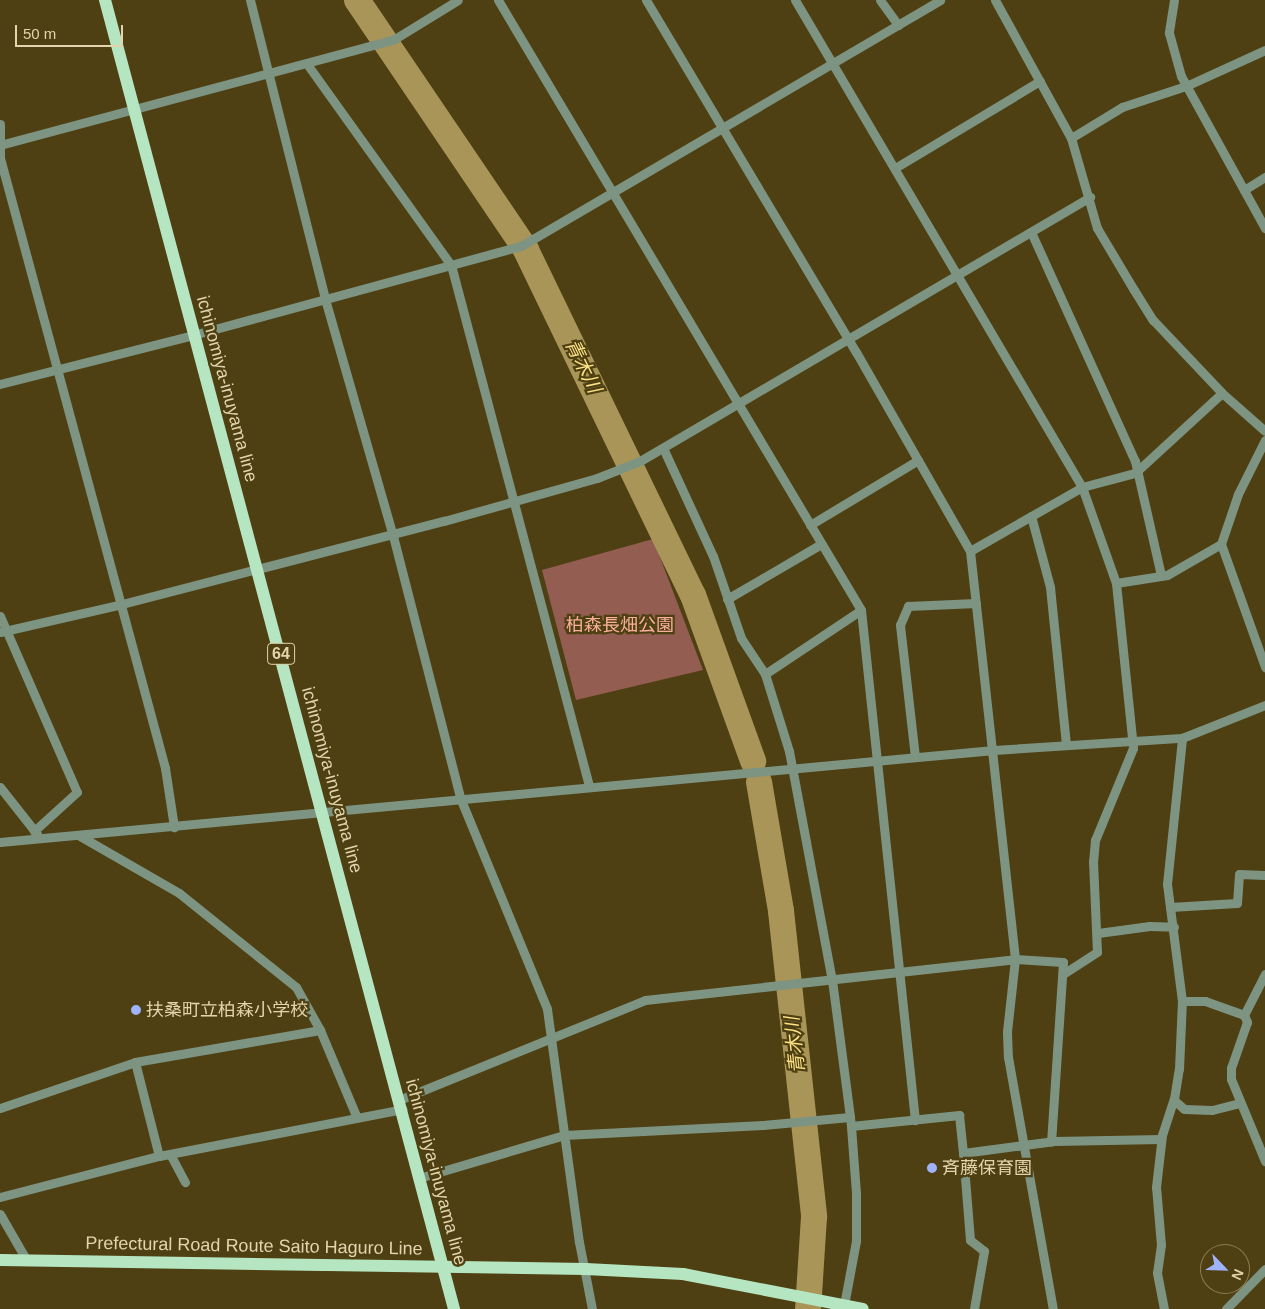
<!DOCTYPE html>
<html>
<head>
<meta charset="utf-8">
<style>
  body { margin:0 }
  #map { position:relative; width:1265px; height:1309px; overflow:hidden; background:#4e4012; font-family:Helvetica,"Noto Sans JP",sans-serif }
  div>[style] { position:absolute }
  .green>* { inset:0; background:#935d52 }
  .river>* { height:26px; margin:-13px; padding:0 13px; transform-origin:13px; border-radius:13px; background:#a99558 }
  .minor>* { height:9px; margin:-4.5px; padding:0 4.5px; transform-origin:4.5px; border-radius:4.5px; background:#7d9482 }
  .major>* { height:12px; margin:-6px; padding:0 6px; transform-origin:6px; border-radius:6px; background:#b5e6c1 }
  .dots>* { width:14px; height:14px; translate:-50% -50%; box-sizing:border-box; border:2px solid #4e4012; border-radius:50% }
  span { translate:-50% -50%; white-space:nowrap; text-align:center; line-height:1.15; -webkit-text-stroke:4.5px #4e4012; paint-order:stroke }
  .shield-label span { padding:1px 4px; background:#4e4012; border:1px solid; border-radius:4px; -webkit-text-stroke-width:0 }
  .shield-label { font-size:16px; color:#e2d5ad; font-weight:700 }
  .street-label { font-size:18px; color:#e2d5ad }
  .park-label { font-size:18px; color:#faaf9f }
  .poi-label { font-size:18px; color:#e2d5ad }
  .left { translate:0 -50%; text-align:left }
  .water-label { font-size:19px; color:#fee288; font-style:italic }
  .north { position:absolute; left:1200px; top:1244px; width:50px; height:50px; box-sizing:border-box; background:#4e4012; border:1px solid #897c50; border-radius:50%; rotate:114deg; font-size:14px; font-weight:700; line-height:20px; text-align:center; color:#e2d5ad }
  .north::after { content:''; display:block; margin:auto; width:18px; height:22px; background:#9fb3fd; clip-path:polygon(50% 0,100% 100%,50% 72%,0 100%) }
  .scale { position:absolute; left:15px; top:25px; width:108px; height:22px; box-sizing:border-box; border:2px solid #e2d5ad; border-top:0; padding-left:6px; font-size:15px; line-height:18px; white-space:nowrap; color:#e2d5ad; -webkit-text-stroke:4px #4e4012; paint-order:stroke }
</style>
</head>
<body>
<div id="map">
  <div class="green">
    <i style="clip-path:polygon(653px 539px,703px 670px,576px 700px,542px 570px)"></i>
  </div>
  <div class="river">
    <i style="left:357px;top:0;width:302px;rotate:55.9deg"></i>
    <i style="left:526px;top:250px;width:383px;rotate:64.2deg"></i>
    <i style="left:693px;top:595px;width:177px;rotate:70.1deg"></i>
    <i style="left:759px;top:782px;width:131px;rotate:80.3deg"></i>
    <i style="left:781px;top:911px;width:308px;rotate:83.8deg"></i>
    <i style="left:814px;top:1217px;width:92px;rotate:93.7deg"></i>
  </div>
  <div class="minor">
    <i style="left:250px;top:0;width:308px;rotate:75.9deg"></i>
    <i style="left:325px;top:299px;width:242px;rotate:74deg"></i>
    <i style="left:392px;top:532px;width:277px;rotate:75.6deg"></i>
    <i style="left:461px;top:800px;width:226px;rotate:67.6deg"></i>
    <i style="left:547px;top:1009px;width:235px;rotate:82.2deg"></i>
    <i style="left:579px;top:1242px;width:68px;rotate:79deg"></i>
    <i style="left:498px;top:0;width:710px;rotate:59.24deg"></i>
    <i style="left:861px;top:610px;width:513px;rotate:83.96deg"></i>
    <i style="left:646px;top:0;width:410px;rotate:59.2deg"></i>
    <i style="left:856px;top:352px;width:229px;rotate:60.2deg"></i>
    <i style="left:970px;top:551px;width:410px;rotate:83.7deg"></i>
    <i style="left:1015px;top:959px;width:73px;rotate:96.3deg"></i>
    <i style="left:1007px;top:1032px;width:25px;rotate:88deg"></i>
    <i style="left:1008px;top:1057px;width:256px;rotate:79.9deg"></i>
    <i style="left:795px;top:0;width:565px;rotate:59.49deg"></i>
    <i style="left:1082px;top:487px;width:102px;rotate:70.5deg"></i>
    <i style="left:1116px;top:583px;width:166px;rotate:84.1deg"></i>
    <i style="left:1133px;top:748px;width:100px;rotate:112.4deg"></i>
    <i style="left:1095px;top:840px;width:21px;rotate:95deg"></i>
    <i style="left:1093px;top:861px;width:91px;rotate:87.5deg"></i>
    <i style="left:1097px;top:952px;width:40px;rotate:147.1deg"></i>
    <i style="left:880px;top:0;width:31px;rotate:54deg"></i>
    <i style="left:995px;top:0;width:158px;rotate:61.2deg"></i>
    <i style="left:1071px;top:138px;width:94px;rotate:73.9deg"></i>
    <i style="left:1097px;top:228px;width:72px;rotate:59.2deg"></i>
    <i style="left:1134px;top:290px;width:36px;rotate:58deg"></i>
    <i style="left:1153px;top:320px;width:100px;rotate:46.6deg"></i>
    <i style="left:1222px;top:393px;width:57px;rotate:41.5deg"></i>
    <i style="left:1174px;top:0;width:33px;rotate:99deg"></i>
    <i style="left:1169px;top:33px;width:45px;rotate:74.4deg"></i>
    <i style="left:1181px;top:76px;width:174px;rotate:61.1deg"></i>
    <i style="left:307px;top:64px;width:247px;rotate:54.4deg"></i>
    <i style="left:451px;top:265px;width:539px;rotate:75.16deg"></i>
    <i style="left:0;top:124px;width:34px;rotate:90deg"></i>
    <i style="left:0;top:158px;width:632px;rotate:74.86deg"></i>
    <i style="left:165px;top:768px;width:60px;rotate:81.3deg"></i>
    <i style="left:1071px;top:138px;width:60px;rotate:-31.3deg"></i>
    <i style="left:1122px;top:107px;width:67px;rotate:-18.2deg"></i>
    <i style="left:1186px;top:86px;width:87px;rotate:-24.5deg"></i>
    <i style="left:0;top:145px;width:407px;rotate:-15deg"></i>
    <i style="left:393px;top:40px;width:76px;rotate:-31.6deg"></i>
    <i style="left:895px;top:168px;width:169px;rotate:-31deg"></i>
    <i style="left:1244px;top:190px;width:25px;rotate:-32deg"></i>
    <i style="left:1031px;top:232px;width:252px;rotate:65.6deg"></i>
    <i style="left:1135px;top:461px;width:117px;rotate:77.2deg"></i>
    <i style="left:0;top:384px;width:199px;rotate:-14.2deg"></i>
    <i style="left:193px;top:335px;width:340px;rotate:-15.2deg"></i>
    <i style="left:521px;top:246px;width:486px;rotate:-30.4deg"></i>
    <i style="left:1265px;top:440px;width:60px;rotate:116.6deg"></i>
    <i style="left:1238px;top:494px;width:53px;rotate:108.8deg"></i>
    <i style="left:1221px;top:544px;width:131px;rotate:70.3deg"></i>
    <i style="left:663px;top:448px;width:119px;rotate:65.2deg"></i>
    <i style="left:713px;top:556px;width:87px;rotate:71.1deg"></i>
    <i style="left:741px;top:638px;width:43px;rotate:56.3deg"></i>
    <i style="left:765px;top:674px;width:81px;rotate:72.7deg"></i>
    <i style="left:789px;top:751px;width:233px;rotate:79.4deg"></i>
    <i style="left:832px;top:980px;width:138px;rotate:82.5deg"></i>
    <i style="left:1031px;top:516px;width:73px;rotate:75deg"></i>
    <i style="left:1050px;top:587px;width:158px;rotate:84.2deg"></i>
    <i style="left:810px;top:525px;width:126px;rotate:-31deg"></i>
    <i style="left:970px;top:551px;width:129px;rotate:-29.7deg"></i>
    <i style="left:1082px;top:487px;width:55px;rotate:-14.8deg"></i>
    <i style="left:1135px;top:473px;width:118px;rotate:-42.6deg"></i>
    <i style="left:1116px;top:583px;width:52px;rotate:-8.9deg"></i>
    <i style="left:1167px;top:575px;width:62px;rotate:-29.9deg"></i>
    <i style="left:727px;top:599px;width:109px;rotate:-30.3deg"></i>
    <i style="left:0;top:616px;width:192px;rotate:66.4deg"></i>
    <i style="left:77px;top:792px;width:58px;rotate:137.8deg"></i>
    <i style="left:0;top:632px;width:125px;rotate:-12.9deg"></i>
    <i style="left:122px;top:604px;width:333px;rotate:-14.5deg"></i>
    <i style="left:444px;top:521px;width:159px;rotate:-15.7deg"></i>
    <i style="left:597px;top:478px;width:46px;rotate:-21.6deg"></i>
    <i style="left:640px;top:461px;width:522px;rotate:-30.4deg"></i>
    <i style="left:765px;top:674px;width:115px;rotate:-33.7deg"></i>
    <i style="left:915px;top:757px;width:133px;rotate:-96.5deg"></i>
    <i style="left:900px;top:625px;width:21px;rotate:-67deg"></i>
    <i style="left:908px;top:606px;width:68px;rotate:-2.5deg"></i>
    <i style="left:0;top:787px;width:60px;rotate:51.8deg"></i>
    <i style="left:80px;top:836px;width:114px;rotate:29.9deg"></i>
    <i style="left:179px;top:893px;width:150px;rotate:38.8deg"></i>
    <i style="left:296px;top:987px;width:49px;rotate:60.8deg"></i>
    <i style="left:320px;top:1030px;width:95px;rotate:67.2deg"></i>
    <i style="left:0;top:842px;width:998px;rotate:-5.29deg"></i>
    <i style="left:994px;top:750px;width:188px;rotate:-3.7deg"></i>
    <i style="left:1182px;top:738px;width:89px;rotate:-21.7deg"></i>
    <i style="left:1170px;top:907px;width:67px;rotate:-3.4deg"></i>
    <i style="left:1237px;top:903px;width:29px;rotate:-86deg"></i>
    <i style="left:1239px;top:874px;width:26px;rotate:2deg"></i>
    <i style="left:1098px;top:933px;width:52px;rotate:-7.7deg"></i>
    <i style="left:1150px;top:926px;width:24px;rotate:2deg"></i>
    <i style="left:1265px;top:974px;width:46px;rotate:117.1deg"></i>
    <i style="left:1244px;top:1015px;width:8px;rotate:67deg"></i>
    <i style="left:1247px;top:1022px;width:49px;rotate:109.2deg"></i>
    <i style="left:1231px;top:1068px;width:11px;rotate:90deg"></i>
    <i style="left:1231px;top:1079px;width:89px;rotate:67.5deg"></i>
    <i style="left:1182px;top:1001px;width:23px"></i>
    <i style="left:1205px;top:1001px;width:41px;rotate:19.7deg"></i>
    <i style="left:135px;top:1062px;width:97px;rotate:75.7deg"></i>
    <i style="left:399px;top:1100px;width:266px;rotate:-22.1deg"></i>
    <i style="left:645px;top:1000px;width:372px;rotate:-6.3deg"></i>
    <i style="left:1015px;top:959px;width:48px;rotate:3.6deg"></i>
    <i style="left:1063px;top:962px;width:180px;rotate:93.8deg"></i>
    <i style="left:1174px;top:1100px;width:13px;rotate:42deg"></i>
    <i style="left:1184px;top:1109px;width:28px;rotate:2deg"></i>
    <i style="left:1212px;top:1110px;width:29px;rotate:-14deg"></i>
    <i style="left:0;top:1108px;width:143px;rotate:-18.8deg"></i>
    <i style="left:135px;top:1062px;width:188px;rotate:-9.8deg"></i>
    <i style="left:963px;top:1153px;width:87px;rotate:85.4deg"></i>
    <i style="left:970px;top:1240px;width:18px;rotate:38deg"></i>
    <i style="left:984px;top:1251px;width:59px;rotate:99.8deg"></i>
    <i style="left:170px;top:1154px;width:32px;rotate:62deg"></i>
    <i style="left:419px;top:1178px;width:151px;rotate:-16.5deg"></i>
    <i style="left:564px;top:1135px;width:199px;rotate:-2.9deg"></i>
    <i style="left:763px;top:1125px;width:87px;rotate:-5.3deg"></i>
    <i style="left:850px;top:1117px;width:9px;rotate:84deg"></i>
    <i style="left:851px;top:1126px;width:109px;rotate:-5.8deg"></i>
    <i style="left:959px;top:1115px;width:38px;rotate:84deg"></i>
    <i style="left:963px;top:1153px;width:92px;rotate:-7.5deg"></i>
    <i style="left:1054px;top:1141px;width:107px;rotate:-1.1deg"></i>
    <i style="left:0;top:1197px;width:164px;rotate:-14.5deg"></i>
    <i style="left:159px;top:1156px;width:248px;rotate:-10.9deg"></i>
    <i style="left:0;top:1214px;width:54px;rotate:60.1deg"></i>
    <i style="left:844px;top:1305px;width:65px;rotate:-79.4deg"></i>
    <i style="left:856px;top:1241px;width:48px;rotate:-90deg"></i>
    <i style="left:856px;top:1193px;width:67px;rotate:-94.3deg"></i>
    <i style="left:1164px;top:1309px;width:37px;rotate:-101deg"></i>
    <i style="left:1157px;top:1273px;width:28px;rotate:-82deg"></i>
    <i style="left:1161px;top:1245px;width:58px;rotate:-94.9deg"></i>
    <i style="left:1156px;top:1187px;width:52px;rotate:-83.4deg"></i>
    <i style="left:1162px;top:1135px;width:38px;rotate:-72deg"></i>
    <i style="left:1174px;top:1099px;width:30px;rotate:-81deg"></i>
    <i style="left:1179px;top:1069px;width:68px;rotate:-87.5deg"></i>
    <i style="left:1182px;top:1001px;width:118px;rotate:-97.3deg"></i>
    <i style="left:1167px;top:884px;width:147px;rotate:-84.1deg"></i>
    <i style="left:1226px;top:1309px;width:56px;rotate:-45.7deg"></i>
  </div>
  <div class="major">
    <i style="left:105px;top:0;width:1355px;rotate:75.07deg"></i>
    <i style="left:0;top:1260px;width:586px;rotate:0.88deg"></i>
    <i style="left:586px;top:1269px;width:97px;rotate:3deg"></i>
    <i style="left:683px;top:1274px;width:183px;rotate:11deg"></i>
  </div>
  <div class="dots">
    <i style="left:136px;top:1010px;background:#9fb3fd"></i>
    <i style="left:932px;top:1168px;background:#9fb3fd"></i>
  </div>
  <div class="shield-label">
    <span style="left:281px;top:654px">64</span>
  </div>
  <div class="street-label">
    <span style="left:227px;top:389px;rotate:75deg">ichinomiya-inuyama line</span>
    <span style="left:332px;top:780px;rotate:75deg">ichinomiya-inuyama line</span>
    <span style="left:436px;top:1172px;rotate:75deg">ichinomiya-inuyama line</span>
    <span style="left:254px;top:1246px;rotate:1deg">Prefectural Road Route Saito Haguro Line</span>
  </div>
  <div class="park-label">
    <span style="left:620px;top:625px">柏森長畑公園</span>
  </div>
  <div class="poi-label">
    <span class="left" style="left:146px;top:1010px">扶桑町立柏森小学校</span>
    <span class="left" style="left:942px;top:1168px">斉藤保育園</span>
  </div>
  <div class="water-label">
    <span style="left:583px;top:366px;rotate:64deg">青木川</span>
    <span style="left:795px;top:1045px;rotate:-96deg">青木川</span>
  </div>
  <div class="north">N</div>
  <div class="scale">50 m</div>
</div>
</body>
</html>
